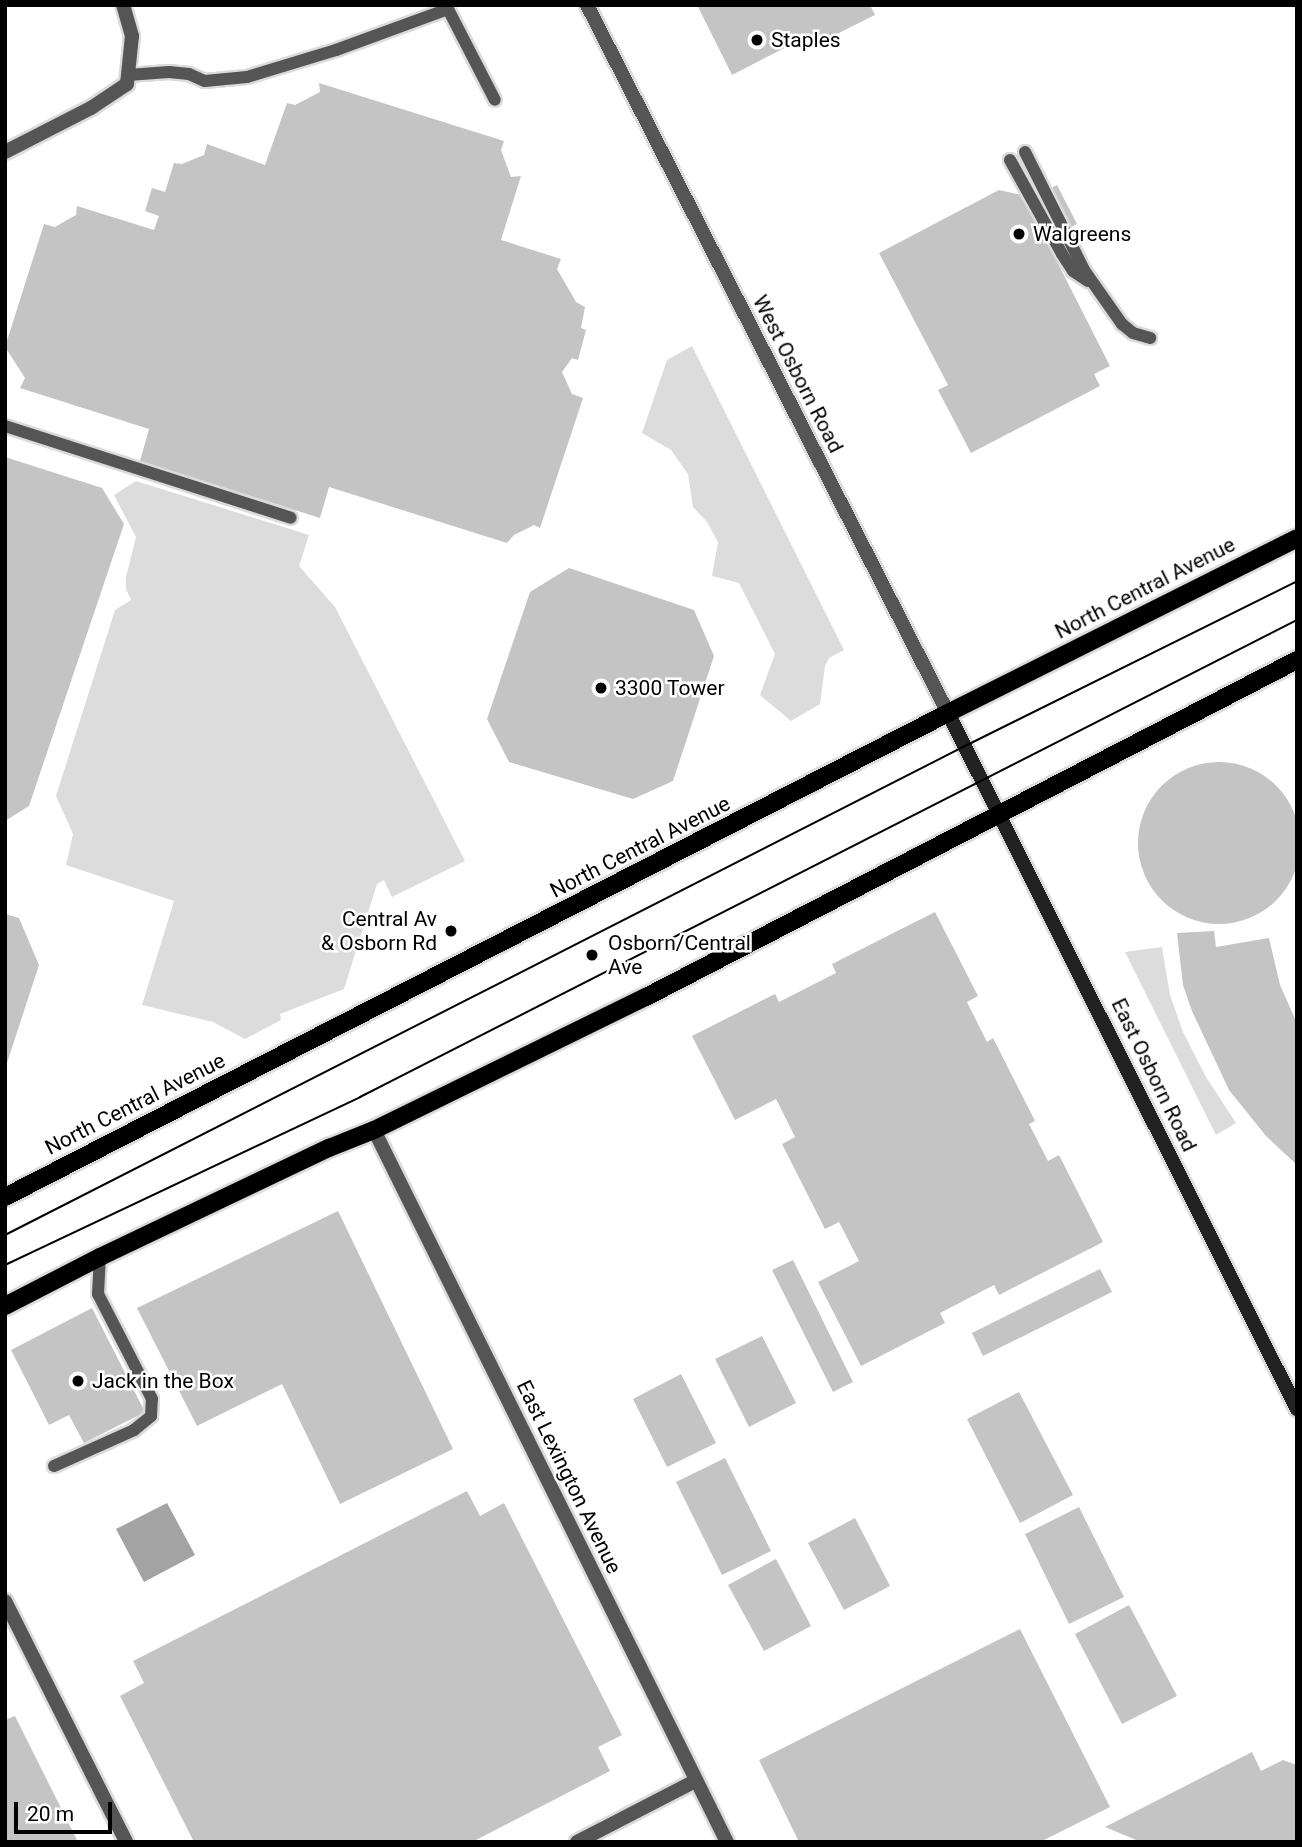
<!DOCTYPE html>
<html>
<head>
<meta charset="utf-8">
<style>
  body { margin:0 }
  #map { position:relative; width:1302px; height:1847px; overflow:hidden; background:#fff; font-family:Roboto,sans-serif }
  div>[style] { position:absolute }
  .green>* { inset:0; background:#dcdcdc }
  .water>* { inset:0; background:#a3a3a3 }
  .building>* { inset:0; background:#c4c4c4 }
  .round { border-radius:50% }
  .roads { filter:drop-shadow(2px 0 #dbdbdb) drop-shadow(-2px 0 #dbdbdb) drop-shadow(0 2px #dbdbdb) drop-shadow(0 -2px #dbdbdb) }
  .service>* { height:12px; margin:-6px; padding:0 6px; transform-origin:6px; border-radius:6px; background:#555 }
  .minor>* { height:14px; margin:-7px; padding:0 7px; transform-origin:7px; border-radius:7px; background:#555 }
  .tertiary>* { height:14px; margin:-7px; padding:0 7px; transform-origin:7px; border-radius:7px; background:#555 }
  .secondary>* { height:14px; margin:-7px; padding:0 7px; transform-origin:7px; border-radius:7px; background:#222 }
  .primary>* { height:18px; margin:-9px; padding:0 9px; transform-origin:9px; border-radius:9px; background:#000 }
  .tram>* { height:2px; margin:-1px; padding:0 1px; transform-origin:1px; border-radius:1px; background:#000 }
  .dots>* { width:19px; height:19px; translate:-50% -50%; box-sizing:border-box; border:4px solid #fff; border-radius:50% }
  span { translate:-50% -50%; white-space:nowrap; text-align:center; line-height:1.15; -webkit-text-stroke:5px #fff; paint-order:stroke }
  .poi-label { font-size:21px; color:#000 }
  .left { translate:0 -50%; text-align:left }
  .right { translate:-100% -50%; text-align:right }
  .street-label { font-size:21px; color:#000 }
  .frame { position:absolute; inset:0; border:7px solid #000; pointer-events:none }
  .scale { position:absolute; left:14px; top:1802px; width:98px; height:32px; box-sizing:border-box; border:4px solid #000; border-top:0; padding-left:9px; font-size:21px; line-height:24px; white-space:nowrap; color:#000; -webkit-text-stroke:5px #fff; paint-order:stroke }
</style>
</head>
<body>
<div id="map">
  <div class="green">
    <i style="clip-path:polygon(692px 346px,844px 650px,829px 658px,825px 666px,820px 704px,791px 721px,760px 695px,775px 654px,739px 583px,712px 576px,718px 542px,707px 522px,693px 507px,688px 474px,671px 450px,642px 433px,667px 360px)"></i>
    <i style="clip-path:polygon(136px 481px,309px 535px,299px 566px,335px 607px,465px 861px,392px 897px,384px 880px,377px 884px,344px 989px,280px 1014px,281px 1020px,245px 1039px,213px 1022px,142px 1005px,174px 901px,66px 865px,73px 834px,56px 796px,115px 610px,131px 600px,126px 589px,126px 577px,136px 537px,114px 495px)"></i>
    <i style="clip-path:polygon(1162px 947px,1170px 995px,1183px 1032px,1206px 1077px,1236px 1123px,1216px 1135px,1125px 952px)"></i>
  </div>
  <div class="water">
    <i style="clip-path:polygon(167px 1503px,195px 1555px,144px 1582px,116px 1529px)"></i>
  </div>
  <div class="building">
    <i style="clip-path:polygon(697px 5px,870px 5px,875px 15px,815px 45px,810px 35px,732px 75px)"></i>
    <i style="clip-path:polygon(319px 83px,504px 141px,501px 150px,511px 177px,521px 176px,501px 240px,561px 259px,557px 269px,576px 302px,585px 307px,581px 328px,586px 330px,578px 360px,572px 358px,562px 372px,572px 394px,583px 398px,540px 528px,534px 525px,514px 535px,507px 543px,329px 487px,320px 518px,140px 461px,149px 429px,20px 388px,25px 378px,5px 347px,44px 224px,55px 227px,76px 215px,77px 206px,154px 230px,159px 216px,145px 211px,152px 188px,165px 192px,174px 163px,182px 164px,204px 155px,207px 144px,265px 165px,287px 103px,295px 105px,320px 92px)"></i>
    <i style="clip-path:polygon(1057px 185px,1077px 224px,1046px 240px,1110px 366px,1094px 374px,1100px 386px,971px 453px,938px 390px,948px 385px,879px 253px,999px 190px,1022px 195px,1025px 201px)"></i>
    <i style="clip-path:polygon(5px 457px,102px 488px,124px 524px,29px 806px,5px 821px)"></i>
    <i style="clip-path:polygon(569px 568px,694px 610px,714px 656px,673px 781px,633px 799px,509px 762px,487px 719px,530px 592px)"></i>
    <i class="round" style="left:1138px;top:762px;width:162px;height:162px"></i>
    <i style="clip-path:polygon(935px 912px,978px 996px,967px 1002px,987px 1042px,993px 1038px,1035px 1121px,1029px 1124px,1048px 1161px,1059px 1155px,1103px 1242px,999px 1295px,994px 1285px,940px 1313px,945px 1323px,861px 1366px,818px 1282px,859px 1261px,839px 1222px,825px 1229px,782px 1144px,795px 1137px,776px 1099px,735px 1120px,692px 1036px,775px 994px,779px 1002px,836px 973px,832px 964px)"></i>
    <i style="clip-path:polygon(5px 914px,19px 918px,39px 965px,6px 1066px)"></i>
    <i style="clip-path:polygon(1214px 931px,1216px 947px,1269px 938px,1280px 985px,1297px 1023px,1297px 1165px,1266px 1136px,1229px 1090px,1192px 1011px,1183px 985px,1177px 933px)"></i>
    <i style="clip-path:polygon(338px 1211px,453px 1449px,340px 1504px,282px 1384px,197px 1426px,137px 1308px)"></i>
    <i style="clip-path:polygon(793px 1260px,853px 1382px,833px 1392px,772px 1270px)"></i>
    <i style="clip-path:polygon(1100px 1269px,1112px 1292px,983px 1356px,972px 1333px)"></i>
    <i style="clip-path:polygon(92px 1308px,145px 1412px,84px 1443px,69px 1415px,49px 1425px,11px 1350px)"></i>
    <i style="clip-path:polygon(762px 1336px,796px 1403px,749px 1427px,715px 1359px)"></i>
    <i style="clip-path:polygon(681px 1374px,716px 1443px,667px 1467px,633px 1399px)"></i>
    <i style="clip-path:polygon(1019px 1392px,1073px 1495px,1020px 1523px,967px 1419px)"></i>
    <i style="clip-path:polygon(725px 1458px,771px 1551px,722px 1575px,676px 1482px)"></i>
    <i style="clip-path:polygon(467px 1491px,480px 1516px,504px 1503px,622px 1735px,598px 1747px,610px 1771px,472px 1842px,194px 1842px,120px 1696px,144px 1683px,133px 1661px)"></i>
    <i style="clip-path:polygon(1079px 1507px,1124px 1597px,1069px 1624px,1025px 1534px)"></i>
    <i style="clip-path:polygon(855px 1518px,890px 1586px,844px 1610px,808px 1543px)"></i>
    <i style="clip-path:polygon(776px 1559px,811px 1626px,764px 1651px,728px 1585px)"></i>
    <i style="clip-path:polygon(1129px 1605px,1177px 1696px,1122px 1724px,1075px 1634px)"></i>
    <i style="clip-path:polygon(1020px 1629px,1110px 1807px,1040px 1842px,799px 1842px,759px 1760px)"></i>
    <i style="clip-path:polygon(15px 1716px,78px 1842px,5px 1842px,5px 1720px)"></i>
    <i style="clip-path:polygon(1252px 1752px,1261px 1771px,1283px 1760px,1297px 1765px,1297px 1842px,1141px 1842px,1105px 1827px)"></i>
  </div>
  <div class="roads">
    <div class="service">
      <i style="left:128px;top:75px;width:41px;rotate:-4.2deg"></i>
      <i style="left:169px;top:72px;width:20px;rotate:6deg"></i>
      <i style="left:189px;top:74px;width:17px;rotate:24deg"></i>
      <i style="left:205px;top:81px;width:42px;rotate:-5.4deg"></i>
      <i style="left:247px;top:77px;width:93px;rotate:-16.9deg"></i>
      <i style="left:336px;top:50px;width:119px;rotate:-20.1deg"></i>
      <i style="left:448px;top:9px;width:102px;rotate:62.7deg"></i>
      <i style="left:1025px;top:152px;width:132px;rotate:63.4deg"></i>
      <i style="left:1084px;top:270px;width:66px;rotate:54.9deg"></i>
      <i style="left:1122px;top:324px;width:14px;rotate:39deg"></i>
      <i style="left:1133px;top:333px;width:18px;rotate:16deg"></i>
      <i style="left:1010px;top:160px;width:107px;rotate:61deg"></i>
      <i style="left:1062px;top:254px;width:20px;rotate:57deg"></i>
      <i style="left:1073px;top:271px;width:18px;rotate:34deg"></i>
      <i style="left:5px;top:426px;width:300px;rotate:17.8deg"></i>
      <i style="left:54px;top:1466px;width:88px;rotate:-24.2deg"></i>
      <i style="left:134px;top:1430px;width:22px;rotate:-39deg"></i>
      <i style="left:151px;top:1416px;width:17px;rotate:-87deg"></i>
      <i style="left:152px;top:1399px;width:118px;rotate:-117.2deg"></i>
      <i style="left:98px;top:1294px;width:37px;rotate:-87deg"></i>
    </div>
    <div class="minor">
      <i style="left:5px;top:152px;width:97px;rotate:-27.1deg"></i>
      <i style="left:91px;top:108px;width:43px;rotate:-33.7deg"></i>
      <i style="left:127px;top:84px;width:48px;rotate:-84.1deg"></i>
      <i style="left:132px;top:36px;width:32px;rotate:-106deg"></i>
      <i style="left:374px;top:1130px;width:795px;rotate:63.63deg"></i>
      <i style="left:5px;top:1601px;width:270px;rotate:63.3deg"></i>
      <i style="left:577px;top:1842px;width:133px;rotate:-27.3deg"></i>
    </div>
    <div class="tertiary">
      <i style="left:587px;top:5px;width:795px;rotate:62.98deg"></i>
    </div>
    <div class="secondary">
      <i style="left:948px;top:713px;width:779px;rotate:63.37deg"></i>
    </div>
    <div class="primary">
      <i style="left:5px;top:1197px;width:1060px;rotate:-27.17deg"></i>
      <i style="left:948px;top:713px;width:390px;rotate:-26.6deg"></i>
      <i style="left:5px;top:1306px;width:107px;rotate:-27.3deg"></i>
      <i style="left:100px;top:1257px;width:254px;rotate:-25.5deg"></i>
      <i style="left:329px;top:1148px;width:48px;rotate:-21.8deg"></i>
      <i style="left:374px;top:1130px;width:303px;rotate:-26.1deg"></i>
      <i style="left:646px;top:997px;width:733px;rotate:-27.37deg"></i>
    </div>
  </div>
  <div class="tram">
    <i style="left:5px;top:1235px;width:1077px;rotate:-26.99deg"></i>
    <i style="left:965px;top:746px;width:371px;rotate:-26.4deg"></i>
    <i style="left:5px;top:1265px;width:393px;rotate:-25.3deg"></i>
    <i style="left:360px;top:1097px;width:1051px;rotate:-26.98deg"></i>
  </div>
  <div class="dots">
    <i style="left:757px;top:40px;background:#000"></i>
    <i style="left:1019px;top:234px;background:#000"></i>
    <i style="left:601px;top:688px;background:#000"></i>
    <i style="left:451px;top:931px;background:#000"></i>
    <i style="left:592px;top:955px;background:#000"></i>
    <i style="left:78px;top:1381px;background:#000"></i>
  </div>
  <div class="poi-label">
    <span class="left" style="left:771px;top:40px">Staples</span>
    <span class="left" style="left:1033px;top:234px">Walgreens</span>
    <span class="left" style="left:615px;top:688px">3300 Tower</span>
    <span class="right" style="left:437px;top:931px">Central Av<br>&amp; Osborn Rd</span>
    <span class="left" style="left:608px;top:955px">Osborn/Central<br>Ave</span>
    <span class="left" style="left:92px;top:1381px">Jack in the Box</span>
  </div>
  <div class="street-label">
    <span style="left:798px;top:374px;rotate:63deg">West Osborn Road</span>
    <span style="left:1145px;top:588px;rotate:-27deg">North Central Avenue</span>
    <span style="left:640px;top:847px;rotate:-27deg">North Central Avenue</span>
    <span style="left:1154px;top:1075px;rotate:64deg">East Osborn Road</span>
    <span style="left:135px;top:1104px;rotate:-27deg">North Central Avenue</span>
    <span style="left:569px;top:1477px;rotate:64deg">East Lexington Avenue</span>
  </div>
  <div class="frame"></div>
  <div class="scale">20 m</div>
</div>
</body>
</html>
